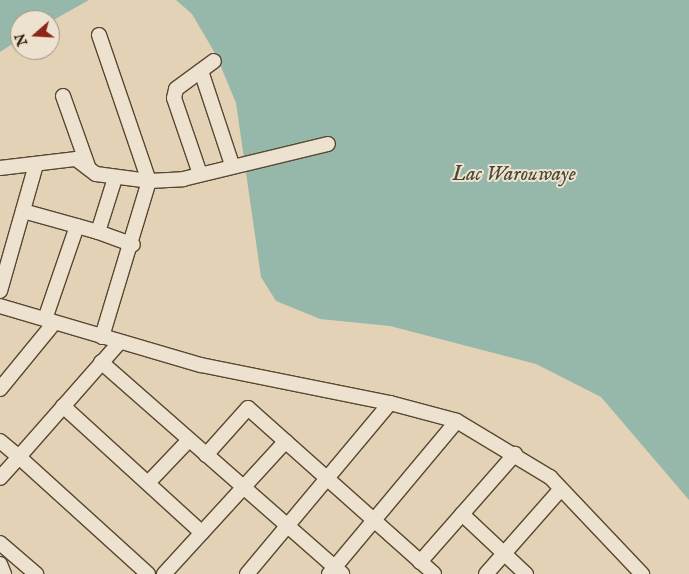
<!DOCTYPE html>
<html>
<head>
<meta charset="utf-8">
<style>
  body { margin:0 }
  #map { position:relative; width:689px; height:574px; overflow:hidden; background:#e4d2b7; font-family:"IM FELL English",serif }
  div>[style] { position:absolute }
  .water>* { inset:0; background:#96b8aa }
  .roads { filter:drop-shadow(1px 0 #58482f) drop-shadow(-1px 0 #58482f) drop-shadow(0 1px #58482f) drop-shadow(0 -1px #58482f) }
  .minor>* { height:14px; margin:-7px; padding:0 7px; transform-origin:7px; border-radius:7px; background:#ede2d0 }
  span { translate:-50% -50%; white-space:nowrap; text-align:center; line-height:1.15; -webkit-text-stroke:4px #ede2d0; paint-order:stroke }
  .water-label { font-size:21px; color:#4a4934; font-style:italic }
  .north { position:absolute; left:10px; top:10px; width:50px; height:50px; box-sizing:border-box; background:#ede2d0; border:1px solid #9f927e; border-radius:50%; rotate:251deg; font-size:14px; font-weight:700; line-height:20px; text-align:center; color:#2a1a02 }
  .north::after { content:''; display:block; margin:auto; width:18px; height:22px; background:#8f2418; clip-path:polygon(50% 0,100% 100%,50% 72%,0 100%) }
</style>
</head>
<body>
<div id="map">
  <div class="water">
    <i style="clip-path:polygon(0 0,89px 0,50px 22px,20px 20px,20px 39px,0 52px)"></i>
    <i style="clip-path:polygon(176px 0,689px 0,689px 500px,601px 397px,536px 364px,390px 326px,320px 319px,276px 301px,261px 277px,236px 103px,216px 55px,192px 14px)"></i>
  </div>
  <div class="roads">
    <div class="minor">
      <i style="left:99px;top:35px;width:154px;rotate:71.1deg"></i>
      <i style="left:149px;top:181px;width:34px;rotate:-3deg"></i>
      <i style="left:183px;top:179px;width:149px;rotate:-13.6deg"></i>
      <i style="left:201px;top:71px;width:99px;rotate:71.7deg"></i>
      <i style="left:63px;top:96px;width:77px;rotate:70.4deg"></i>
      <i style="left:0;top:168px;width:77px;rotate:-6.8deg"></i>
      <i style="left:76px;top:159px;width:25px;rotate:37deg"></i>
      <i style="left:96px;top:174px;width:53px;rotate:7.5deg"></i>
      <i style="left:149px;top:181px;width:163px;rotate:106.8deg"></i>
      <i style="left:200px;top:174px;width:80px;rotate:-108.9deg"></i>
      <i style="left:174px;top:98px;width:9px;rotate:-77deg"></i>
      <i style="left:176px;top:89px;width:47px;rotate:-36.4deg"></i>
      <i style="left:23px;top:211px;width:56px;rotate:15.5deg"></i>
      <i style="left:98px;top:232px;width:37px;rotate:20deg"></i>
      <i style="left:0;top:291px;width:131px;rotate:-74.1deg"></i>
      <i style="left:0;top:306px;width:209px;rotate:16.4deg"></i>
      <i style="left:201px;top:365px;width:193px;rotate:11.4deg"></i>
      <i style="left:390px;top:403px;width:69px;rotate:15deg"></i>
      <i style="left:457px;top:421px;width:109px;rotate:31.1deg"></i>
      <i style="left:550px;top:477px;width:134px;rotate:46.5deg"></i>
      <i style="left:45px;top:319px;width:98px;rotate:-71deg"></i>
      <i style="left:77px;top:226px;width:22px;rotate:16deg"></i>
      <i style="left:98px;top:232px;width:57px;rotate:-72.5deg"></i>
      <i style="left:119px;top:343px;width:152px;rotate:131.3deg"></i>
      <i style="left:19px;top:457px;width:174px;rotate:42.2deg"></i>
      <i style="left:101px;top:362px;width:321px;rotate:41.3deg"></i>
      <i style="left:0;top:389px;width:85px;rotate:-50.7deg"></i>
      <i style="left:63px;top:406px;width:188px;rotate:42.4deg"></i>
      <i style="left:0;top:441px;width:25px;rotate:40deg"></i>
      <i style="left:19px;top:457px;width:28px;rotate:132deg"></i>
      <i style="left:206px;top:455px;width:63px;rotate:-48.2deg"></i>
      <i style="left:248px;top:408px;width:249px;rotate:41.7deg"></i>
      <i style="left:148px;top:483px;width:59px;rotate:-46.4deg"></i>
      <i style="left:462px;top:514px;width:88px;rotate:43.2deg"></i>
      <i style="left:0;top:543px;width:48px;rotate:40.7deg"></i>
      <i style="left:420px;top:562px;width:144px;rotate:-48.7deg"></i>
      <i style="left:0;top:564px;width:11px;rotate:68deg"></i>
      <i style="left:164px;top:574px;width:180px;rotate:-47.5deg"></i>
      <i style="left:247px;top:574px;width:223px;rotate:-50.1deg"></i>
      <i style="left:329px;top:574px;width:199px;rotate:-50.1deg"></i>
      <i style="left:486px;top:574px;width:113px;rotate:-48.6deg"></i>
    </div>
  </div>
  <div class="water-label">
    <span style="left:514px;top:175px">Lac Warouwaye</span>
  </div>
  <div class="north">N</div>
</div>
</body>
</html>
